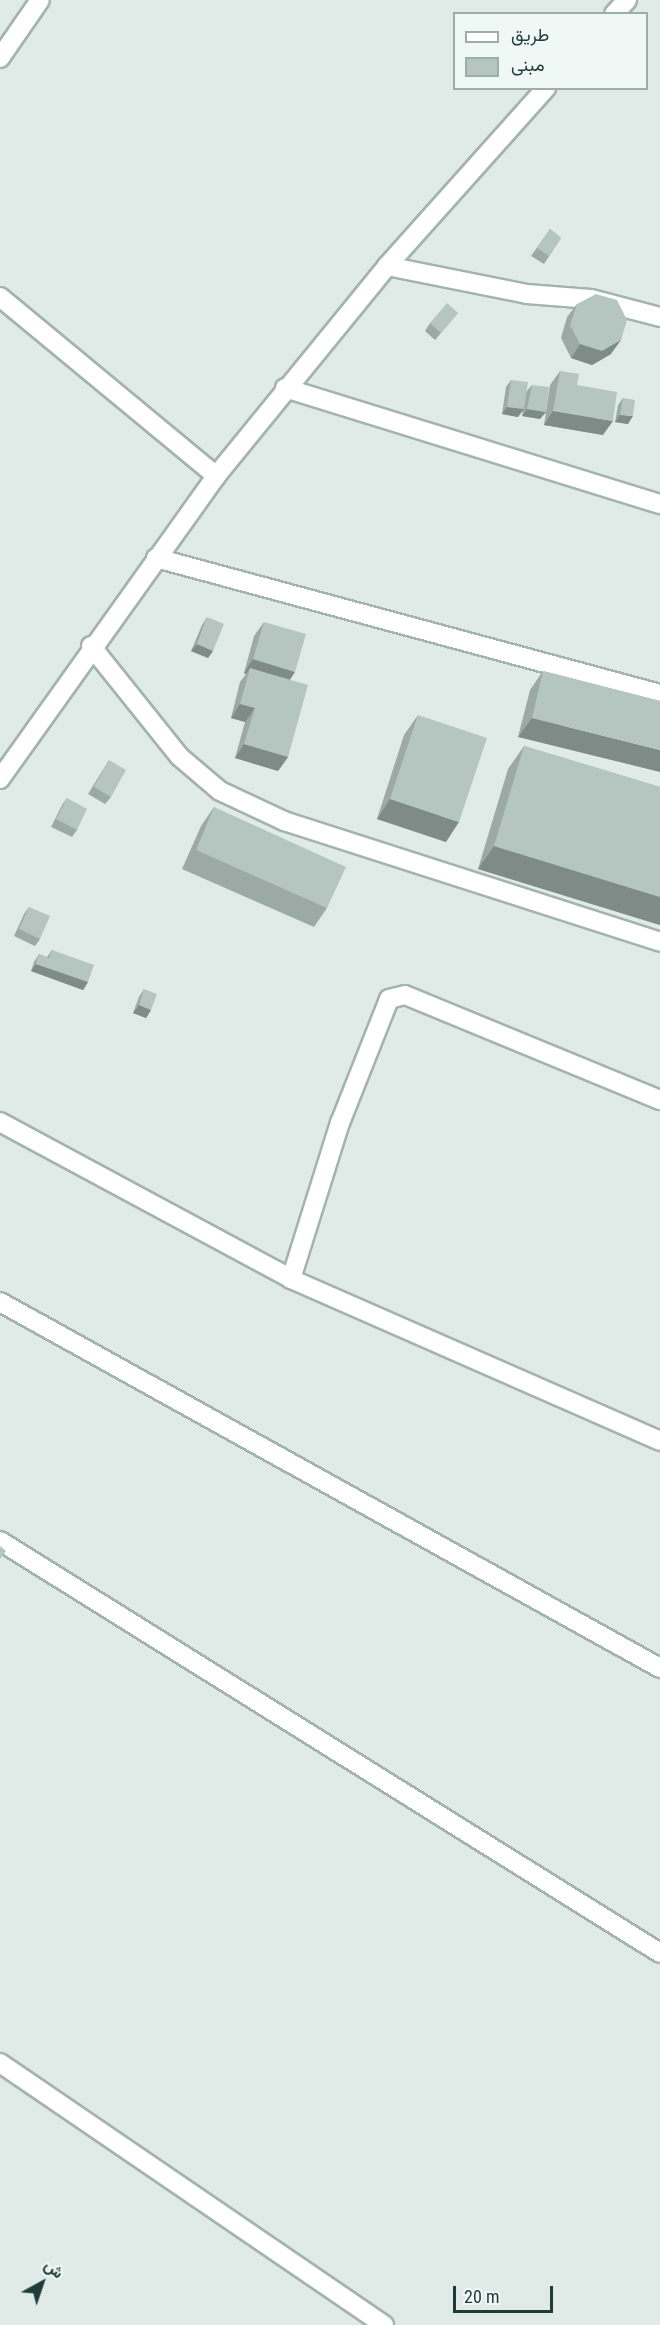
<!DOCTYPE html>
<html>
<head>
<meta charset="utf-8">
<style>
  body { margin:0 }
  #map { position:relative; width:660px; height:2325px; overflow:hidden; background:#e0ebe8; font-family:"Roboto Condensed",Vazirmatn,sans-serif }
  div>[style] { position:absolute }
  .roads { filter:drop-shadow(2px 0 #a3b3b0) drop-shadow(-2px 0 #a3b3b0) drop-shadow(0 2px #a3b3b0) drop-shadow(0 -2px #a3b3b0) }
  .service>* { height:18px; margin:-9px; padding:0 9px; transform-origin:9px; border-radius:9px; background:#fff }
  .minor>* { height:18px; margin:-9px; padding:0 9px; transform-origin:9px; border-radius:9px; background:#fff }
  .tertiary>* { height:18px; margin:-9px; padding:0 9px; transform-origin:9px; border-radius:9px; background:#fff }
  .wall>* { inset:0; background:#9caaa6 }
  .shaded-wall>* { inset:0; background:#7f8b87 }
  .building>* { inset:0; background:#b5c6c1 }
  span { translate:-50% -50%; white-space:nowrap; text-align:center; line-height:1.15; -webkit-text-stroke:4.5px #f0f8f5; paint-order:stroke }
  .legend { position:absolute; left:453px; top:12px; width:195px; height:78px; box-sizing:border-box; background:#f0f8f5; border:2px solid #9dada9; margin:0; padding:8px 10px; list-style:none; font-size:18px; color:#203c38 }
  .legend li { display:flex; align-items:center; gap:12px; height:30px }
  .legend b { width:30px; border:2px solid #9dada9 }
  .north { position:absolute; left:12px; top:2253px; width:60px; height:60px; -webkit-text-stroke:4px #f0f8f5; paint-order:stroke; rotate:40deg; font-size:16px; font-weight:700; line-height:24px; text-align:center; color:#203c38 }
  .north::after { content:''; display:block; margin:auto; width:21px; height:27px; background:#203c38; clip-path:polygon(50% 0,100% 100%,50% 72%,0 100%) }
  .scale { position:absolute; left:453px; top:2286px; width:100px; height:27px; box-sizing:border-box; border:3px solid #203c38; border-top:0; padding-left:8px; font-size:18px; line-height:21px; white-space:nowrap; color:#203c38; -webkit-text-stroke:4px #f0f8f5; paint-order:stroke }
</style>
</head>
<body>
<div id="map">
  <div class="roads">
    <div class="service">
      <i style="left:0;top:1541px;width:778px;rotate:31.97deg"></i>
      <i style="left:0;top:2063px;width:465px;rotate:34.3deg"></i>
    </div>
    <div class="minor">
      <i style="left:0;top:58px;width:70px;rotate:-55.4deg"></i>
      <i style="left:387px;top:266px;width:143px;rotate:11.3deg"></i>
      <i style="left:527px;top:294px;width:64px;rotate:4.5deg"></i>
      <i style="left:591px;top:299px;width:71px;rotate:14.6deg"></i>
      <i style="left:285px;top:388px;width:393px;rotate:17.2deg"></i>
      <i style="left:156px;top:558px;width:522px;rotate:15.1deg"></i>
      <i style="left:91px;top:646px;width:142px;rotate:51.3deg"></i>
      <i style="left:180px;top:757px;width:52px;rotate:40.4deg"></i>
      <i style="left:220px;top:791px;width:71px;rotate:25.1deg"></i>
      <i style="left:284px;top:821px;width:395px;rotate:17.8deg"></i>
      <i style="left:0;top:779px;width:372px;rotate:-54.5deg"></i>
      <i style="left:0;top:1122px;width:331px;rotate:28.3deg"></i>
      <i style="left:291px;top:1279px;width:403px;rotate:23.7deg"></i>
      <i style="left:291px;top:1279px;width:164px;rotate:-72.6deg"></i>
      <i style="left:340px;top:1123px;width:133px;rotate:-68.4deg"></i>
      <i style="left:389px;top:999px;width:16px;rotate:-14deg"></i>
      <i style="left:405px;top:995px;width:276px;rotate:22.4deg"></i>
      <i style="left:0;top:1302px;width:755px;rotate:29.01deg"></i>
    </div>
    <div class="tertiary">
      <i style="left:614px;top:14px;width:19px;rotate:-47deg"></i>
      <i style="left:0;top:297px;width:281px;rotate:39.6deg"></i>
      <i style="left:216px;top:476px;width:271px;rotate:-50.8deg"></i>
      <i style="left:387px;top:266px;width:239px;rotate:-48.2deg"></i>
    </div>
  </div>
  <div class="wall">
    <i style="clip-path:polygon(550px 229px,561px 238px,544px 264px,531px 256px)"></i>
    <i style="clip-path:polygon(577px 304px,611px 354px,592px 365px,571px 358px,561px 338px,567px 317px)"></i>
    <i style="clip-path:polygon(458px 313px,435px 340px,425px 331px,430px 323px)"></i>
    <i style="clip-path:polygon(560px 371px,577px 385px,603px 435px,544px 425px,550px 385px)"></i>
    <i style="clip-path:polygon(511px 380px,526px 392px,532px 385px,546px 412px,540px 419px,522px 416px,523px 409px,518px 417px,502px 414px,506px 387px)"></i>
    <i style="clip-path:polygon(623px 398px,628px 424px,615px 422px,618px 405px)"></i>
    <i style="clip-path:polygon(207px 617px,213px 651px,208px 658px,191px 651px,202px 625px)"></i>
    <i style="clip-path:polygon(264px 622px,295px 672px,290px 680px,288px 757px,278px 771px,235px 758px,245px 722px,231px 718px,240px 682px,246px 674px,244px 673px,254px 636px)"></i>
    <i style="clip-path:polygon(543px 671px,660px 701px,518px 737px,530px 690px)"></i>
    <i style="clip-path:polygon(418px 715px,446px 842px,377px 819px,404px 735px)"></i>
    <i style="clip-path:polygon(524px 746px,660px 787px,660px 925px,478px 869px,508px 769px)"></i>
    <i style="clip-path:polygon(109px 760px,111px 797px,105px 804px,88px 794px)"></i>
    <i style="clip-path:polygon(67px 798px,77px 830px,72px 837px,51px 827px,62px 805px)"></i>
    <i style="clip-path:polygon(214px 807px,327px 908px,314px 927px,182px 869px,201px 826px)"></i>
    <i style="clip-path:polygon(29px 907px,40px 939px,35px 946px,14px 936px,24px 914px)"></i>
    <i style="clip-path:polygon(52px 950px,88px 982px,83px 990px,31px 971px,34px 962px,39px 954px,47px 957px)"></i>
    <i style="clip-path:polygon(144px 989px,151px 1010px,146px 1018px,133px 1013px,139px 997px)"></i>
  </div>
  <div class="shaded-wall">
    <i style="clip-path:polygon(621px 340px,611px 354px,592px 365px,571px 358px,580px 344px)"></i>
    <i style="clip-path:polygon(507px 407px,524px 409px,518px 417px,502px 414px)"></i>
    <i style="clip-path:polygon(527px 409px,546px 412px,540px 419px,522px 416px)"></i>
    <i style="clip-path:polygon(553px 411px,613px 421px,603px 435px,544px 425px)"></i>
    <i style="clip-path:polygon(620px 415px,633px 416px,628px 424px,615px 422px)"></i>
    <i style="clip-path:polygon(197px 644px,213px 651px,208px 658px,191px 651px)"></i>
    <i style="clip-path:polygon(253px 659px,295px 672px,285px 686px,250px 668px,246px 674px,244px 673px)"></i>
    <i style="clip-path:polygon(240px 704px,255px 708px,245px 722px,231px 718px)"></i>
    <i style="clip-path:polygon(532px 718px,660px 750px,660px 772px,518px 737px)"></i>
    <i style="clip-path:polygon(244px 744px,288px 757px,278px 771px,235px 758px)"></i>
    <i style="clip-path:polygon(390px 799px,459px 822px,446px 842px,377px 819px)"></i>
    <i style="clip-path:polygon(494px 846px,660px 897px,660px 925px,478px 869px)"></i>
    <i style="clip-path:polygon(36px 964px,88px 982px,83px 990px,31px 971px)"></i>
    <i style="clip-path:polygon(139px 1005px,151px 1010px,146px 1018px,133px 1013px)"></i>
  </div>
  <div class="building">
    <i style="clip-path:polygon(550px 229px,561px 238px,549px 256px,537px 248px)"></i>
    <i style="clip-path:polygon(596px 294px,617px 300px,627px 320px,621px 340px,602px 351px,580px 344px,570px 325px,577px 304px)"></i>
    <i style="clip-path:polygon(447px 303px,458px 313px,441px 333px,430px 323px)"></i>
    <i style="clip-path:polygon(560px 371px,579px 374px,577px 385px,617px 392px,613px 421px,553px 411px)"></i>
    <i style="clip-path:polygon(511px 380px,528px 382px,524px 409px,507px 407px)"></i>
    <i style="clip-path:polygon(532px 385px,549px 387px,546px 412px,527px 409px)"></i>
    <i style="clip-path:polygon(623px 398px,635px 400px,633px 416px,620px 415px)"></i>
    <i style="clip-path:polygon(207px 617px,224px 624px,213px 651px,197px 644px)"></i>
    <i style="clip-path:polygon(264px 622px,306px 634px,295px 672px,253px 659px)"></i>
    <i style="clip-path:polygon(250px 668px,308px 685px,288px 757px,244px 744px,255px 708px,240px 704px)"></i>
    <i style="clip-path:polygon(543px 671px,660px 701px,660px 750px,532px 718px)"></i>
    <i style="clip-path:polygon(418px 715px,487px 738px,459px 822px,390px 799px)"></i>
    <i style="clip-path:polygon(524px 746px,660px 787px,660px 897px,494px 846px)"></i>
    <i style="clip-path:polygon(109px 760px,126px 770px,111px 797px,94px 787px)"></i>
    <i style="clip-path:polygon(67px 798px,87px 809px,77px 830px,56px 819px)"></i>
    <i style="clip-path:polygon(214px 807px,346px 867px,327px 908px,196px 850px)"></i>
    <i style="clip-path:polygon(29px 907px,50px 916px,40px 939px,19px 929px)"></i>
    <i style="clip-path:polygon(52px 950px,94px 965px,88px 982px,36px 964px,39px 954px,49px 958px)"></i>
    <i style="clip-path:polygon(144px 989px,157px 994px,151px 1010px,139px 1005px)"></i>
    <i style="clip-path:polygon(0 1546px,6px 1551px,0 1559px)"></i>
  </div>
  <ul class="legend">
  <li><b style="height:8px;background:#fff"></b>طريق</li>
  <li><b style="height:16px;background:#b5c6c1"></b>مبنى</li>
  </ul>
  <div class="north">ش</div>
  <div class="scale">20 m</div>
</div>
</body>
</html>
